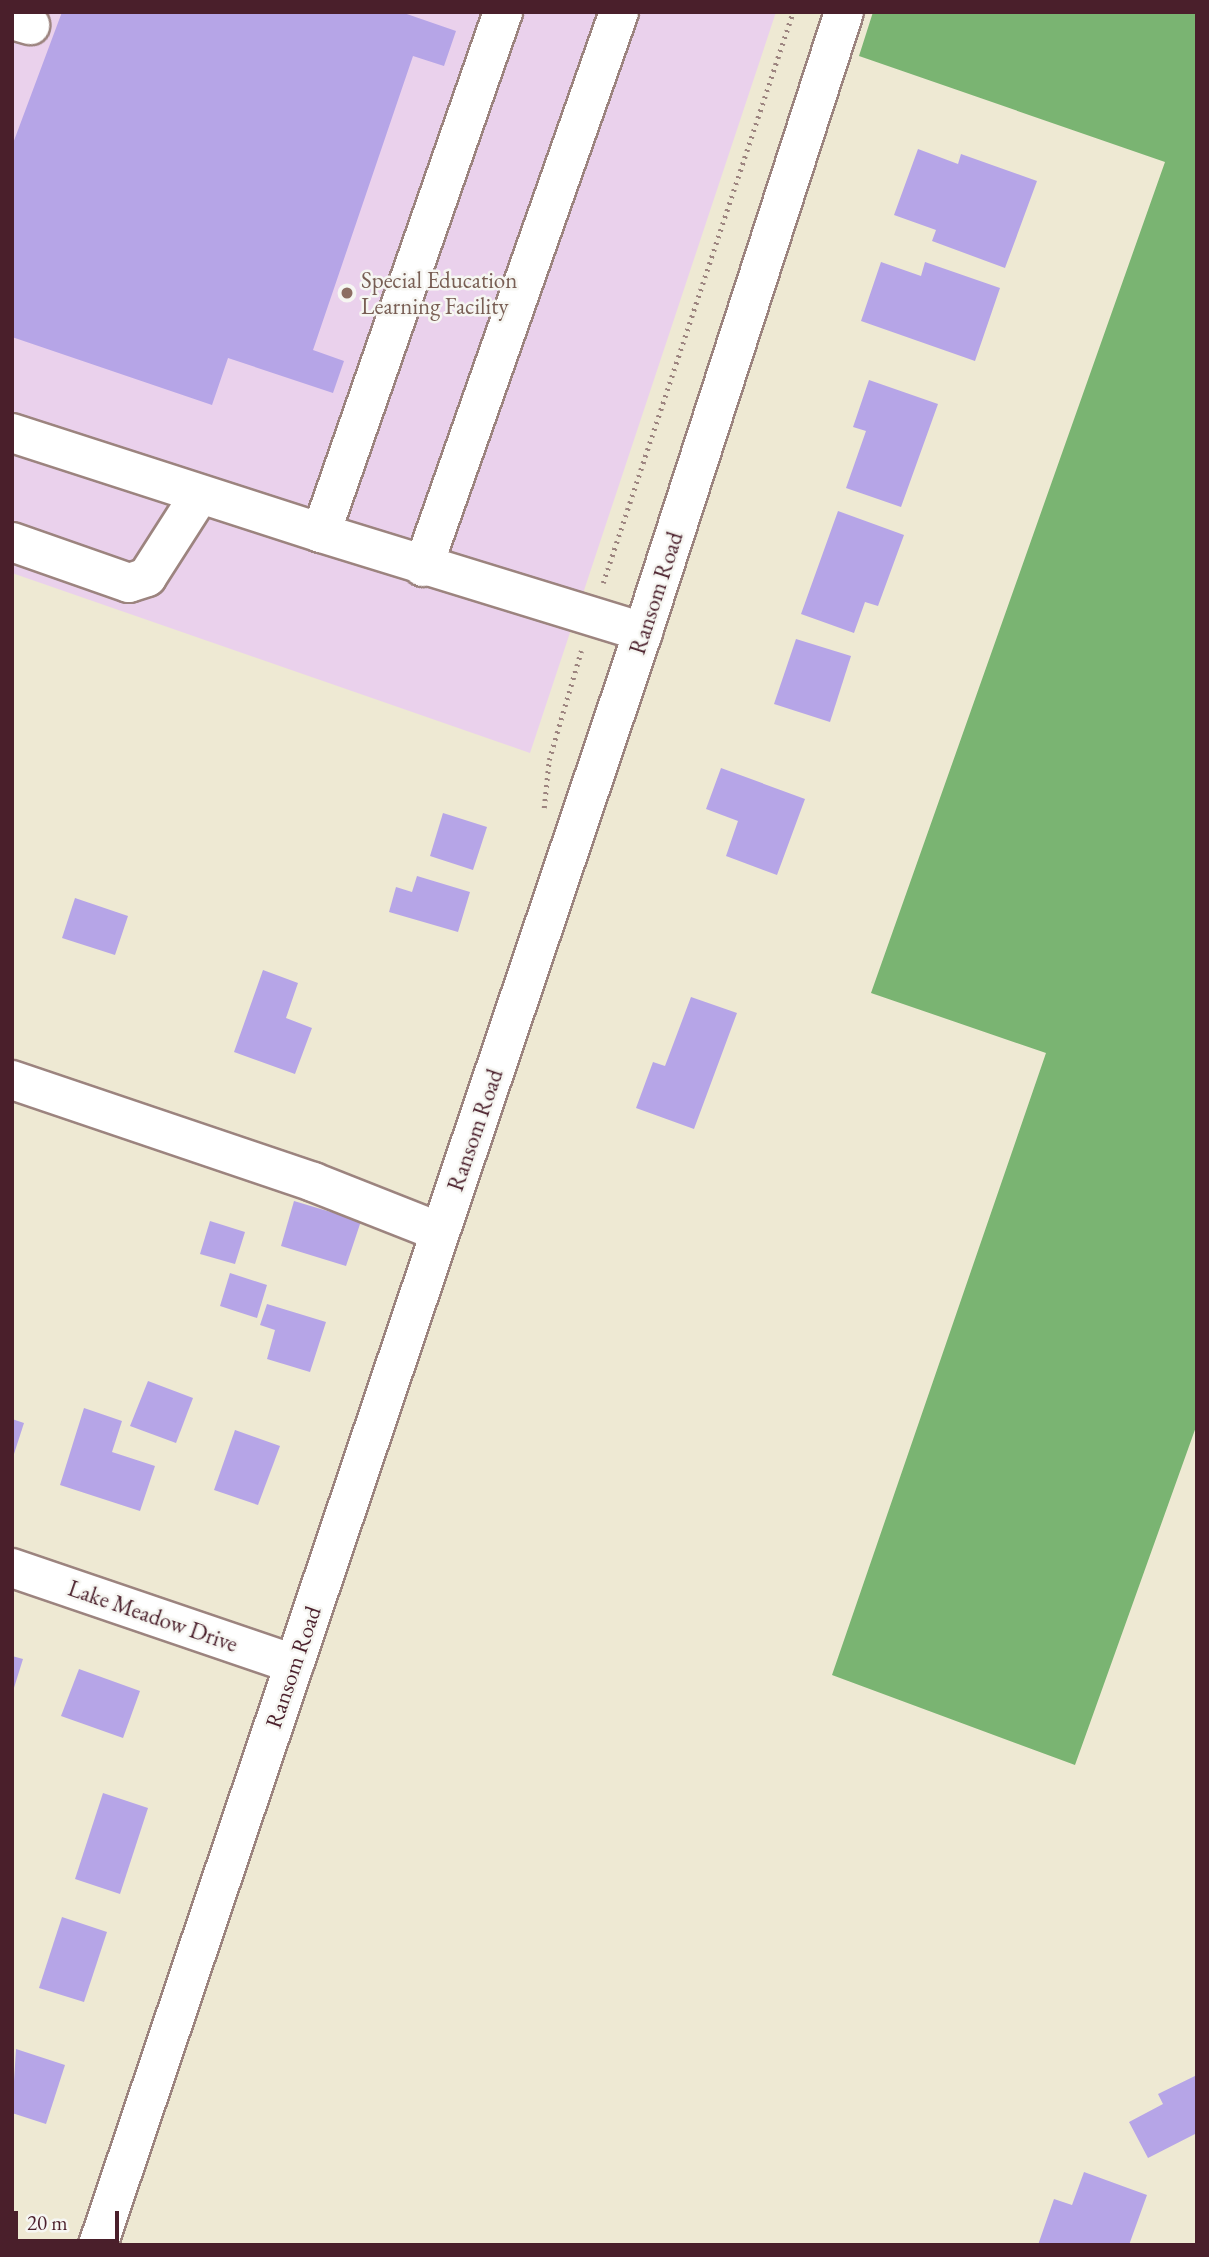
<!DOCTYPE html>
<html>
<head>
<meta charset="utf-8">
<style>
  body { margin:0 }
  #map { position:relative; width:1209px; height:2257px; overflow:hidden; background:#eee9d3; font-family:"EB Garamond",serif }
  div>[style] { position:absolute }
  .built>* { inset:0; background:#ead1ec }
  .forest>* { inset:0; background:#7ab472 }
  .building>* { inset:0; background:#b6a5e7 }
  .path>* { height:4.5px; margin-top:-2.25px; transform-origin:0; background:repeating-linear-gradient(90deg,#9c847f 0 2px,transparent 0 7px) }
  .roads { filter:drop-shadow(2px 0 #9c847f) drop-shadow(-2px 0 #9c847f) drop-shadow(0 2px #9c847f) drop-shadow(0 -2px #9c847f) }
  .minor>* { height:38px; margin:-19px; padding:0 19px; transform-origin:19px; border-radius:19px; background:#fff }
  .major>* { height:38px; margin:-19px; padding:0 19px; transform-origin:19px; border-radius:19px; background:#fff }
  .dots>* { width:19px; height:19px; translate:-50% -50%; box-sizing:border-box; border:4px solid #f6f6f2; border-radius:50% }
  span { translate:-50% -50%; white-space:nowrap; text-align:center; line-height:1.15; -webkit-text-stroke:5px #f6f6f2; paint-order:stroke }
  .education-label { font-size:23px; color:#785e54 }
  .left { translate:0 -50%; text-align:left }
  .street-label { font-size:23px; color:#4a1f2b }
  .frame { position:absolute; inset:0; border:14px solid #4a1f2b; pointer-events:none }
  .scale { position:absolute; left:14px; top:2211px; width:105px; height:32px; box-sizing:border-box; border:4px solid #4a1f2b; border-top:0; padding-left:9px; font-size:21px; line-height:24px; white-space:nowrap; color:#4a1f2b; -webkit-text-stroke:5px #f6f6f2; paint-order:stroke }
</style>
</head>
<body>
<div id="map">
  <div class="built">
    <i style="clip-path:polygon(12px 12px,776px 12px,530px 753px,12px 573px)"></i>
  </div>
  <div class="forest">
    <i style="clip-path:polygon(873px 12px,1197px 12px,1197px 1424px,1075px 1765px,832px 1675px,1046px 1053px,871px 993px,1165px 162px,859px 56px)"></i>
  </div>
  <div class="building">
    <i style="clip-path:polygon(62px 12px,401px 12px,456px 31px,444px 66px,413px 56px,313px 350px,344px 361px,333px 393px,228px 358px,212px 405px,12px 337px,12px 146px)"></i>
    <i style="clip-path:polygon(918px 149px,958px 164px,961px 154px,1037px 181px,1005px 268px,932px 241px,936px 230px,894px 215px)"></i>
    <i style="clip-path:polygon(881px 262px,921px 276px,925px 262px,1000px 288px,975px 361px,861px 321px)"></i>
    <i style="clip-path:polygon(869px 380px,938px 404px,901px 507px,846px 488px,866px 431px,853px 427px)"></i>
    <i style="clip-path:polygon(838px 511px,904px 535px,878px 606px,865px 602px,854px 633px,801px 614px)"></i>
    <i style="clip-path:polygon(796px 639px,851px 656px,830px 722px,774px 704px)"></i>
    <i style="clip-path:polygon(721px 768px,805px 799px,777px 875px,726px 856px,738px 821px,706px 809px)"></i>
    <i style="clip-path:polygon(443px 813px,487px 827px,473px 870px,430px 856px)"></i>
    <i style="clip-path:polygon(417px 876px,470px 892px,458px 932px,389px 912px,396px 887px,412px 892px)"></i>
    <i style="clip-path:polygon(75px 898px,128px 916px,115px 955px,62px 938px)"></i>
    <i style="clip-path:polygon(263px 970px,298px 983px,286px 1018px,312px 1028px,295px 1074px,234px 1052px)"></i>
    <i style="clip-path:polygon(691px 997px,737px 1013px,694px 1129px,636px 1108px,653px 1062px,665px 1066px)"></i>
    <i style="clip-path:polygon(294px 1201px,361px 1221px,346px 1266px,281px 1246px)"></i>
    <i style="clip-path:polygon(210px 1221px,245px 1232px,235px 1264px,200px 1254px)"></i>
    <i style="clip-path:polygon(230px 1273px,267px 1285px,257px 1318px,220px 1306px)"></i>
    <i style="clip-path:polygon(267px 1304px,326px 1322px,310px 1372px,267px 1359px,275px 1330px,260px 1325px)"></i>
    <i style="clip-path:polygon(148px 1381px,193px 1398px,176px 1443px,130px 1426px)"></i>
    <i style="clip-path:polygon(84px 1408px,122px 1421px,112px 1452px,155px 1466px,140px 1511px,60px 1485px)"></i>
    <i style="clip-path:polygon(12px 1419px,24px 1423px,13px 1457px,12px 1457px)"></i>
    <i style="clip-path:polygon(235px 1430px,280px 1446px,258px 1505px,214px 1490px)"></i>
    <i style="clip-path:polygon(12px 1656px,23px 1659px,13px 1691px,12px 1690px)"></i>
    <i style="clip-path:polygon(79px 1669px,140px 1691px,123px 1738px,61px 1716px)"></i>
    <i style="clip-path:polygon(103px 1793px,148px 1808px,120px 1894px,75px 1879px)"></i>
    <i style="clip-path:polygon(62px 1917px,107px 1932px,84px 2002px,39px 1988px)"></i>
    <i style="clip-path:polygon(16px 2049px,65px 2065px,46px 2124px,12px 2113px)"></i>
    <i style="clip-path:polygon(1197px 2075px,1197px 2133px,1148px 2158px,1129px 2122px,1163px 2104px,1158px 2094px)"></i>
    <i style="clip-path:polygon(1084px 2172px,1147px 2195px,1129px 2245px,1038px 2245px,1054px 2199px,1072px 2205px)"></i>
  </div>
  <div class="path">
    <i style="left:603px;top:583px;width:602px;rotate:-71.6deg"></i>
    <i style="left:544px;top:808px;width:48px;rotate:-84.1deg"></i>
    <i style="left:549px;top:760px;width:114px;rotate:-73.6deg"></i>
  </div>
  <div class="roads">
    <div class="minor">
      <i style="left:503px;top:12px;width:552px;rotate:109.26deg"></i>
      <i style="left:321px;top:533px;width:337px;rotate:17.1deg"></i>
      <i style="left:12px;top:20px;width:19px;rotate:16deg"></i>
      <i style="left:12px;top:433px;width:325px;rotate:17.9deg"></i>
      <i style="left:12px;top:542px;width:124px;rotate:19.3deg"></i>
      <i style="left:129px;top:583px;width:19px;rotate:-18deg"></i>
      <i style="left:147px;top:577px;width:98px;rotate:-57.4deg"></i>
      <i style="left:423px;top:567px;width:589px;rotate:-70.55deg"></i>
      <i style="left:12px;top:1080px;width:318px;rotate:18.7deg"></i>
      <i style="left:313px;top:1182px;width:136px;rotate:21.5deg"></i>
      <i style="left:12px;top:1568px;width:298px;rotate:18.8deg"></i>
    </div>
    <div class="major">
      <i style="left:98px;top:2245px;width:1703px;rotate:-71.33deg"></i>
      <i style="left:643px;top:632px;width:652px;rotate:-72.04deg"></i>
    </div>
  </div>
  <div class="dots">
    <i style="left:347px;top:293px;background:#8d6e63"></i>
  </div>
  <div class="education-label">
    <span class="left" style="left:361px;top:293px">Special Education<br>Learning Facility</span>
  </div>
  <div class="street-label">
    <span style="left:656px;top:593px;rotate:-72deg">Ransom Road</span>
    <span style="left:475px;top:1130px;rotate:-71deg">Ransom Road</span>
    <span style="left:153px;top:1616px;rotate:19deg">Lake Meadow Drive</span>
    <span style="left:293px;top:1667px;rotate:-71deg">Ransom Road</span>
  </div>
  <div class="frame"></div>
  <div class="scale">20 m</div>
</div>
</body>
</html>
